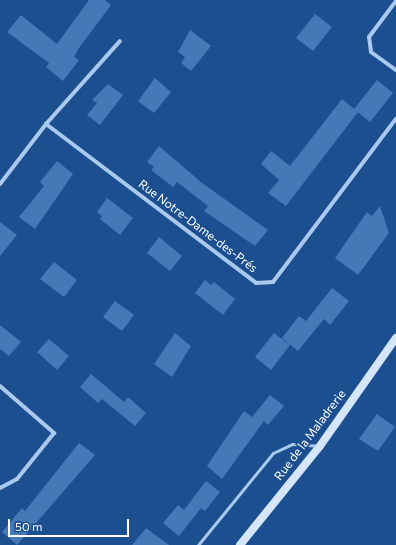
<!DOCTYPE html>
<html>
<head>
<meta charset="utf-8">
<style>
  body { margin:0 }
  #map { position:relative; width:396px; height:545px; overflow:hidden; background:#1b4f8f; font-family:Commissioner,sans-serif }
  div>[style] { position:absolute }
  .building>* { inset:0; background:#4478b7 }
  .lane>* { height:3px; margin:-1.5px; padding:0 1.5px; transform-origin:1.5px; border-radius:1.5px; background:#a9c9ee }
  .street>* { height:4px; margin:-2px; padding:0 2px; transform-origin:2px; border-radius:2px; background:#a9c9ee }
  .secondary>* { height:8px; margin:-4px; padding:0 4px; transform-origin:4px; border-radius:4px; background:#d6e6fa }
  span { translate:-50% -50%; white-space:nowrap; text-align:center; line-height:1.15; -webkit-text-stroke:3.5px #1b4f8f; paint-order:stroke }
  .street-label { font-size:12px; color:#fff }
  .scale { position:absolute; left:8px; top:519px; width:121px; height:18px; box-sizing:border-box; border:2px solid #fff; border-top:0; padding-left:5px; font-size:12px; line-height:14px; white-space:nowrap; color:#fff; -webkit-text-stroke:3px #1b4f8f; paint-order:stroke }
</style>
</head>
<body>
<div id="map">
  <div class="building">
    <i style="clip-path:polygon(89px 0,105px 0,111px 5px,79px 48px,74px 57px,79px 60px,63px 81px,46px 67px,49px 63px,7px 32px,21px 15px,57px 44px)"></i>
    <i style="clip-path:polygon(315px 14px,332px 27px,313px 51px,296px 38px)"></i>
    <i style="clip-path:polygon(190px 30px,211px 46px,191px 71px,181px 63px,185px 57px,178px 52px)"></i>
    <i style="clip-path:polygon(155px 78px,171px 92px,154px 113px,138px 101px)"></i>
    <i style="clip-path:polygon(377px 80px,393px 93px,370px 122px,354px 109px)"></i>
    <i style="clip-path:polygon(108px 84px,123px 95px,100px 125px,87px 115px,97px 103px,92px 100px)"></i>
    <i style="clip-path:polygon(342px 99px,358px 112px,286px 206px,268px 193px,279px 180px,261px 164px,271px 151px,290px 166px)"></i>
    <i style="clip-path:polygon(159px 146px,202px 183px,268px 230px,255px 246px,204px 211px,208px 206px,177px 182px,173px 187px,151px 170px,154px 167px,147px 162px)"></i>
    <i style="clip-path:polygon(57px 161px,73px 174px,35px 229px,19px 217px,44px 186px,40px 182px)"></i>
    <i style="clip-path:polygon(107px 198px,133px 218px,120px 235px,100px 219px,102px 216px,97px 212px)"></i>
    <i style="clip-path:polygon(380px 206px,389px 233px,358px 275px,335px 258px,367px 212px,372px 216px)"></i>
    <i style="clip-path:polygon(0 222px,17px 235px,0 256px)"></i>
    <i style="clip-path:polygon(159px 237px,182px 256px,170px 271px,147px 253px)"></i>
    <i style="clip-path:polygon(54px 262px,77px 280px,64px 297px,40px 279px)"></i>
    <i style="clip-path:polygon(205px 280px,211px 285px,214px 282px,235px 299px,223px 315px,195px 293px)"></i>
    <i style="clip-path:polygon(332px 288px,349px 301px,330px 325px,324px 319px,298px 351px,282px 338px,299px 316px,306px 321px)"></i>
    <i style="clip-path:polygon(115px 301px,134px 315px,122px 331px,103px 317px)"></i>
    <i style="clip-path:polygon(0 325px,21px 342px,9px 356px,0 349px)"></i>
    <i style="clip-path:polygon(175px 333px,191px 346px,172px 377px,154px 364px)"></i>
    <i style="clip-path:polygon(274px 333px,290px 345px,271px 370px,255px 357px)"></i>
    <i style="clip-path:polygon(49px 339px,69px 356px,57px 370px,37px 352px)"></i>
    <i style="clip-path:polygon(91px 374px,124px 402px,128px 397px,146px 413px,135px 426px,102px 399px,98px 403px,80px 387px)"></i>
    <i style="clip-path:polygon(270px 395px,284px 406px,268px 425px,264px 421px,222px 479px,207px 466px,244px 411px,252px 417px)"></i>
    <i style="clip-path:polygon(377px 414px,395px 427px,378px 451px,359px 439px)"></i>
    <i style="clip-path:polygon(79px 443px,95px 455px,17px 545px,2px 532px,22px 508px,25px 511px)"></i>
    <i style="clip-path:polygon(206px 481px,220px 492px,205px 511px,201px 508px,179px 536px,163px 523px,178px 505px,184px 510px)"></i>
    <i style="clip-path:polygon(146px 528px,169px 545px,132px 545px)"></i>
  </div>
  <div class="lane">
    <i style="left:198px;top:545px;width:119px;rotate:-50.8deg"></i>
    <i style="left:273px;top:453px;width:21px;rotate:-25deg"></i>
    <i style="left:292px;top:444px;width:26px;rotate:4deg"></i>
  </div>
  <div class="street">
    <i style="left:396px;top:1px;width:45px;rotate:126.9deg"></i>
    <i style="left:369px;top:37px;width:15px;rotate:82deg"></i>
    <i style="left:371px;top:52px;width:31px;rotate:36deg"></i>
    <i style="left:46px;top:124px;width:263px;rotate:37.1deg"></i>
    <i style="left:256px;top:283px;width:17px;rotate:-3deg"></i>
    <i style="left:273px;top:282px;width:204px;rotate:-53deg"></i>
    <i style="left:0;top:184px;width:76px;rotate:-52.5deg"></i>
    <i style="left:46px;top:124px;width:111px;rotate:-48.3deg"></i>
    <i style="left:0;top:386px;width:72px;rotate:41deg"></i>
    <i style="left:54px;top:433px;width:59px;rotate:128.8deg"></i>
    <i style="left:17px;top:479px;width:19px;rotate:152deg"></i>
  </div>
  <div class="secondary">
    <i style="left:240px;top:545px;width:127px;rotate:-51.1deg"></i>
    <i style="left:320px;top:446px;width:132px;rotate:-54.9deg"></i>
  </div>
  <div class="street-label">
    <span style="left:198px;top:226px;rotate:37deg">Rue Notre-Dame-des-Prés</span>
    <span style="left:310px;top:435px;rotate:-53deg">Rue de la Maladrerie</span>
  </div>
  <div class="scale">50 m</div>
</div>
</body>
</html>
